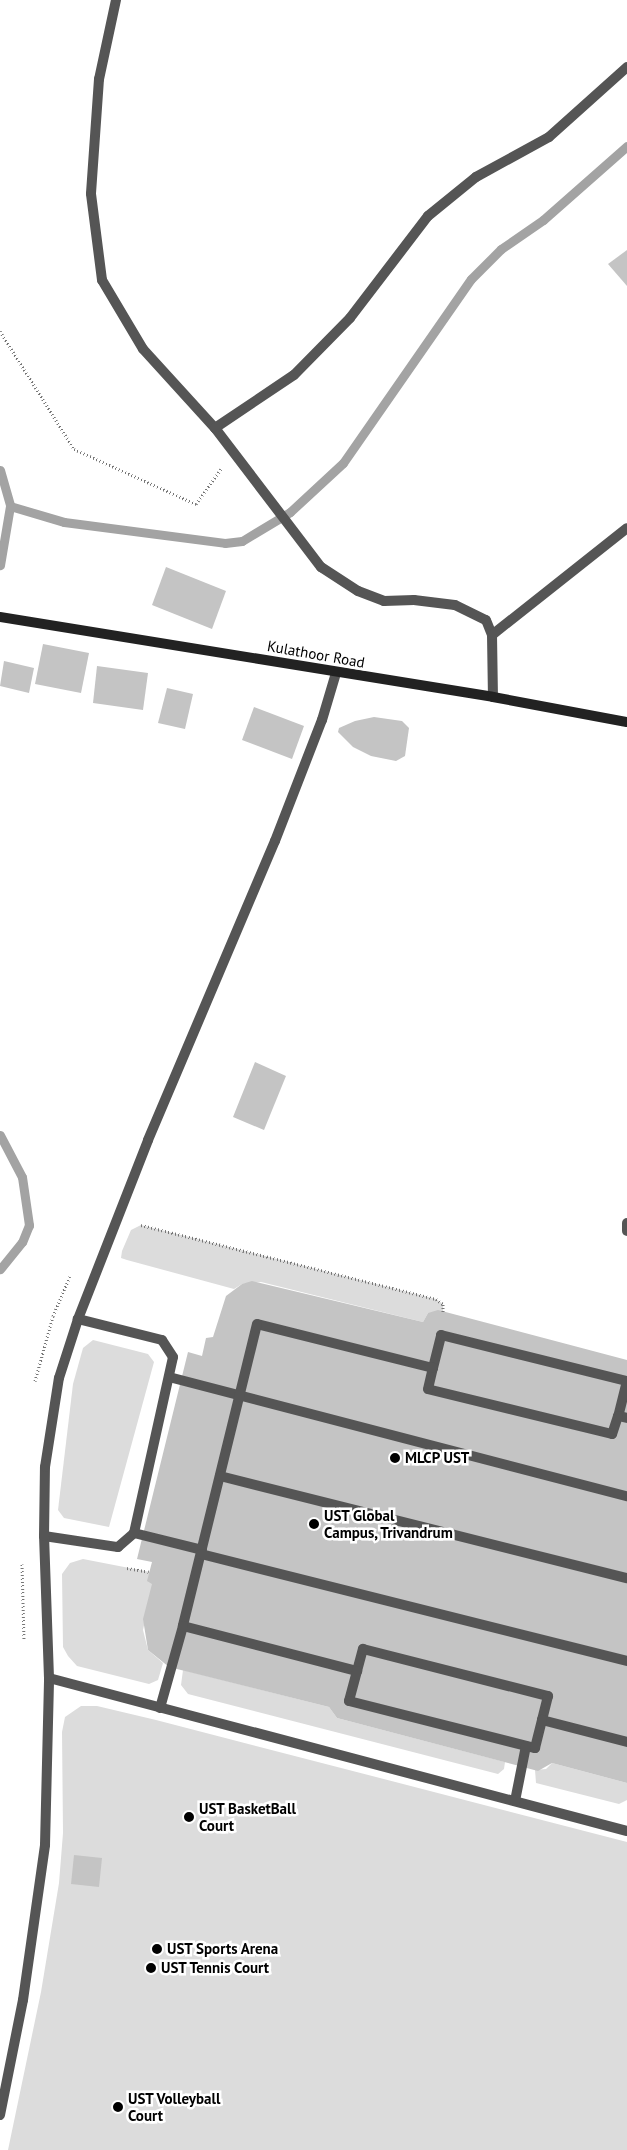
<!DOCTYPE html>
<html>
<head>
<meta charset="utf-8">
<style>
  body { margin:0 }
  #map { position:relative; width:627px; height:2150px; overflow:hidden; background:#fff; font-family:"PT Sans",sans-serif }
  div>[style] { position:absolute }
  .green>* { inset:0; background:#dcdcdc }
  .stream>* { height:9px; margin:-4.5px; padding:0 4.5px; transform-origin:4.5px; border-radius:4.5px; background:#a3a3a3 }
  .building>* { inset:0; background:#c4c4c4 }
  .path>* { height:3px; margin-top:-1.5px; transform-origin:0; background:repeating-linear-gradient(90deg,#777 0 1px,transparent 0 3.5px) }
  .service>* { height:10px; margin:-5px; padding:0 5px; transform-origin:5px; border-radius:5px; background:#555 }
  .minor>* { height:10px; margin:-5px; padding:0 5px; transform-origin:5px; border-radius:5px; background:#555 }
  .secondary>* { height:10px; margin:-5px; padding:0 5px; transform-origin:5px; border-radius:5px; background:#222 }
  .dots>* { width:14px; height:14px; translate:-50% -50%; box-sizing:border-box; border:2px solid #fff; border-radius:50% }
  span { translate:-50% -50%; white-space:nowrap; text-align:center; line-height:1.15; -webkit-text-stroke:5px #fff; paint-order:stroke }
  .street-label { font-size:15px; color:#000 }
  .poi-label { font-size:15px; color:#000; font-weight:700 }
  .left { translate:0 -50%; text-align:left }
</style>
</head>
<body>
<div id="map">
  <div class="green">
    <i style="clip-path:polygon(141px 1225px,436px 1299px,443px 1304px,443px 1312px,428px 1313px,423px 1322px,261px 1282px,242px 1284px,234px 1289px,127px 1260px,121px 1258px,122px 1251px,131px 1230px)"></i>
    <i style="clip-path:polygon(93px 1340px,148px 1354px,154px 1362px,109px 1527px,64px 1518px,58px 1510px,73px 1384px,83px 1348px)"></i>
    <i style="clip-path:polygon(83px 1559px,155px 1573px,143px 1630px,148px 1650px,163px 1663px,158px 1680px,149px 1684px,77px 1666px,68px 1656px,63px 1647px,62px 1574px,70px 1563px)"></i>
    <i style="clip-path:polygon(183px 1670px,329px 1707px,337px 1718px,505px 1762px,504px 1769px,498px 1774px,188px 1694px,181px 1685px)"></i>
    <i style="clip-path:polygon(81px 1706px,97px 1706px,156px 1720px,627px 1842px,627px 2150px,8px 2150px,41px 1992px,59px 1883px,63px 1833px,62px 1732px,65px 1717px)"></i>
    <i style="clip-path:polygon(552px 1763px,627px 1783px,627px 1800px,619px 1804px,536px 1783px,535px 1770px,546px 1769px)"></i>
  </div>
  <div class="stream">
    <i style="left:0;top:470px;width:37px;rotate:74deg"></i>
    <i style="left:10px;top:506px;width:60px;rotate:99.6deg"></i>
    <i style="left:10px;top:506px;width:56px;rotate:16.5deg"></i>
    <i style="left:64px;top:522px;width:162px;rotate:7.4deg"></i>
    <i style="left:225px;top:543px;width:17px;rotate:-7deg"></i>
    <i style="left:242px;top:541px;width:56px;rotate:-31.1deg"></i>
    <i style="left:290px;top:512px;width:72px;rotate:-42.8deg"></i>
    <i style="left:343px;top:463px;width:224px;rotate:-55.2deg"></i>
    <i style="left:471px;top:279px;width:42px;rotate:-45deg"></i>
    <i style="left:501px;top:249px;width:51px;rotate:-34.6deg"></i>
    <i style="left:543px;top:220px;width:112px;rotate:-41.4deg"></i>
    <i style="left:0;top:1135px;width:47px;rotate:62.4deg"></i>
    <i style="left:22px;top:1177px;width:49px;rotate:81.7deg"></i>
    <i style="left:29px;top:1225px;width:18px;rotate:112deg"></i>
    <i style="left:22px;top:1242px;width:35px;rotate:129deg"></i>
  </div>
  <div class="building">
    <i style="clip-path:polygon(627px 250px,627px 286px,608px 264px)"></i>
    <i style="clip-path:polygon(166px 567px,226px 591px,212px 629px,152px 605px)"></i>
    <i style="clip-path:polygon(43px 644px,89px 653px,81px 693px,35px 684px)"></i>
    <i style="clip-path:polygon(4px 661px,34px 668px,29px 693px,0 686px)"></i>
    <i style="clip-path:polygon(97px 666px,148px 673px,143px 710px,93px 703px)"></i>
    <i style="clip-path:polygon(167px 688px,193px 694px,185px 729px,158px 723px)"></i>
    <i style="clip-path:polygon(254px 707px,304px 726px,292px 759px,242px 740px)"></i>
    <i style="clip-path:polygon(374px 717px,402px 721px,409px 728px,405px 756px,396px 761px,371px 756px,353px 747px,338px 732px,339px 728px,355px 721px)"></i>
    <i style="clip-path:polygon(255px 1062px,286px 1076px,264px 1130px,233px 1117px)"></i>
    <i style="clip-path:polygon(252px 1281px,423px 1322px,428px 1313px,438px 1310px,627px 1360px,627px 1783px,552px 1763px,538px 1771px,337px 1718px,329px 1707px,169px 1667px,148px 1650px,143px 1619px,152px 1584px,147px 1581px,152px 1562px,137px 1559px,188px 1352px,202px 1356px,206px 1338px,213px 1337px,226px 1296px,242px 1284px)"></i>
    <i style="clip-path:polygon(74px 1855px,102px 1858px,99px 1887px,71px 1884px)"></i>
  </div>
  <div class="path">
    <i style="left:0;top:331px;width:139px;rotate:57.9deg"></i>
    <i style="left:74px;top:449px;width:134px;rotate:24.3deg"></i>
    <i style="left:196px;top:504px;width:43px;rotate:-54.5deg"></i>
    <i style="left:141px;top:1225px;width:304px;rotate:14.1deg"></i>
    <i style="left:436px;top:1299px;width:9px;rotate:36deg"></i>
    <i style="left:443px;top:1304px;width:8px;rotate:90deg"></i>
    <i style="left:35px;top:1381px;width:67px;rotate:-74.5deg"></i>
    <i style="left:53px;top:1316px;width:43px;rotate:-67deg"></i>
    <i style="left:22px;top:1564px;width:76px;rotate:88.5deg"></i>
    <i style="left:127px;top:1568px;width:22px;rotate:10deg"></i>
  </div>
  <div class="service">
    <i style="left:116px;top:0;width:81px;rotate:102.1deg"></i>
    <i style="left:99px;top:79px;width:115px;rotate:94deg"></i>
    <i style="left:91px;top:194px;width:87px;rotate:82.7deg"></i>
    <i style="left:102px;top:280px;width:80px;rotate:59.3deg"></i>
    <i style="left:143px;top:349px;width:107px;rotate:47.7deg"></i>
    <i style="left:215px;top:428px;width:175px;rotate:52.7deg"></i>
    <i style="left:321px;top:567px;width:44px;rotate:33deg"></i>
    <i style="left:358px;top:591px;width:28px;rotate:21deg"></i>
    <i style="left:384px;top:601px;width:30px;rotate:-2deg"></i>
    <i style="left:414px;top:600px;width:41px;rotate:7deg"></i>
    <i style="left:455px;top:605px;width:34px;rotate:26deg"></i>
    <i style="left:486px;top:620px;width:16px;rotate:68deg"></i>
    <i style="left:492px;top:635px;width:62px;rotate:89.1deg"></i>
    <i style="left:492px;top:635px;width:172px;rotate:-38.4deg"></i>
    <i style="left:433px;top:1368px;width:34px;rotate:-76deg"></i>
    <i style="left:441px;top:1335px;width:192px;rotate:13.9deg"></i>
    <i style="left:627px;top:1381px;width:36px;rotate:104deg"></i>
    <i style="left:169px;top:1377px;width:473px;rotate:14.6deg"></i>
    <i style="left:627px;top:1418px;width:9px;rotate:-167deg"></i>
    <i style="left:618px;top:1416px;width:19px;rotate:108deg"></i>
    <i style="left:612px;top:1434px;width:189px;rotate:-166.3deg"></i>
    <i style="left:428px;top:1389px;width:22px;rotate:-77deg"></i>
    <i style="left:433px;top:1368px;width:181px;rotate:-166deg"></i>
    <i style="left:257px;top:1324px;width:311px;rotate:103.8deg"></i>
    <i style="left:183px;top:1626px;width:180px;rotate:14.5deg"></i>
    <i style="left:357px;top:1671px;width:23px;rotate:-75deg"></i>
    <i style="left:363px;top:1649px;width:191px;rotate:14.3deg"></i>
    <i style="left:548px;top:1696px;width:25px;rotate:104deg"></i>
    <i style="left:542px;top:1720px;width:88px;rotate:14.5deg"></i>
    <i style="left:220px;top:1476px;width:420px;rotate:14.1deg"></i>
    <i style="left:134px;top:1533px;width:70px;rotate:14deg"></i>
    <i style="left:44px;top:1536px;width:75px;rotate:8.5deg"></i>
    <i style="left:118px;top:1547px;width:21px;rotate:-41deg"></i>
    <i style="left:134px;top:1533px;width:180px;rotate:-77.5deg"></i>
    <i style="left:173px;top:1357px;width:20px;rotate:-123deg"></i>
    <i style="left:162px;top:1340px;width:87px;rotate:-166deg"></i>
    <i style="left:201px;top:1554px;width:439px;rotate:14.1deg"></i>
    <i style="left:357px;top:1671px;width:31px;rotate:105deg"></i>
    <i style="left:349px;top:1701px;width:192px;rotate:14.2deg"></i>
    <i style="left:535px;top:1748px;width:29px;rotate:-76deg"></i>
    <i style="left:49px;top:1678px;width:598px;rotate:14.83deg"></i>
    <i style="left:160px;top:1708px;width:85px;rotate:-74.3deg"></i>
    <i style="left:515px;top:1801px;width:56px;rotate:-78.7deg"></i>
    <i style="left:0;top:2115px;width:117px;rotate:-78.7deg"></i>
    <i style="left:23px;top:2000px;width:157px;rotate:-81.9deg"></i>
    <i style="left:45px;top:1845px;width:167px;rotate:-88.6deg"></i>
    <i style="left:49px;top:1678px;width:142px;rotate:-92deg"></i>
    <i style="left:44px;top:1536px;width:69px;rotate:-89.2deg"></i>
    <i style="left:45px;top:1467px;width:90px;rotate:-81.1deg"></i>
    <i style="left:59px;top:1378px;width:62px;rotate:-72.1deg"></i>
    <i style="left:78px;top:1319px;width:192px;rotate:-68.6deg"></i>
    <i style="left:148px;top:1140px;width:325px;rotate:-67deg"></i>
    <i style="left:275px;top:841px;width:130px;rotate:-68.8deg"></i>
    <i style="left:322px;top:720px;width:49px;rotate:-73.4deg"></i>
  </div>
  <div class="minor">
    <i style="left:215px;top:428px;width:95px;rotate:-33.9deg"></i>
    <i style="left:294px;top:375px;width:80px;rotate:-45.5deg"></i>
    <i style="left:350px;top:318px;width:128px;rotate:-52.6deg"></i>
    <i style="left:428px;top:216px;width:62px;rotate:-39.1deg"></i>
    <i style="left:476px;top:177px;width:83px;rotate:-28.7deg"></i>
    <i style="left:549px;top:137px;width:105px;rotate:-41.9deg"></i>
    <i style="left:627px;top:1223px;width:8px;rotate:90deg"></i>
  </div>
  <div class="secondary">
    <i style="left:0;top:617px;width:499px;rotate:9.2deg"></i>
    <i style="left:493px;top:697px;width:136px;rotate:10.6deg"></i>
  </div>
  <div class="dots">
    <i style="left:395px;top:1458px;background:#000"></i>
    <i style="left:314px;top:1524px;background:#000"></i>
    <i style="left:189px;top:1817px;background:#000"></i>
    <i style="left:157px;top:1949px;background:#000"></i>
    <i style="left:151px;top:1968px;background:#000"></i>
    <i style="left:118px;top:2107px;background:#000"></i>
  </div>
  <div class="street-label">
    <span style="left:316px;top:654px;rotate:10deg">Kulathoor Road</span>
  </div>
  <div class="poi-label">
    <span class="left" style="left:405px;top:1458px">MLCP UST</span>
    <span class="left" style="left:324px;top:1524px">UST Global<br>Campus, Trivandrum</span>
    <span class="left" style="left:199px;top:1817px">UST BasketBall<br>Court</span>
    <span class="left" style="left:167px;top:1949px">UST Sports Arena</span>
    <span class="left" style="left:161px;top:1968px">UST Tennis Court</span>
    <span class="left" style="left:128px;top:2107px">UST Volleyball<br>Court</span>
  </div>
</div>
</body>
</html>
